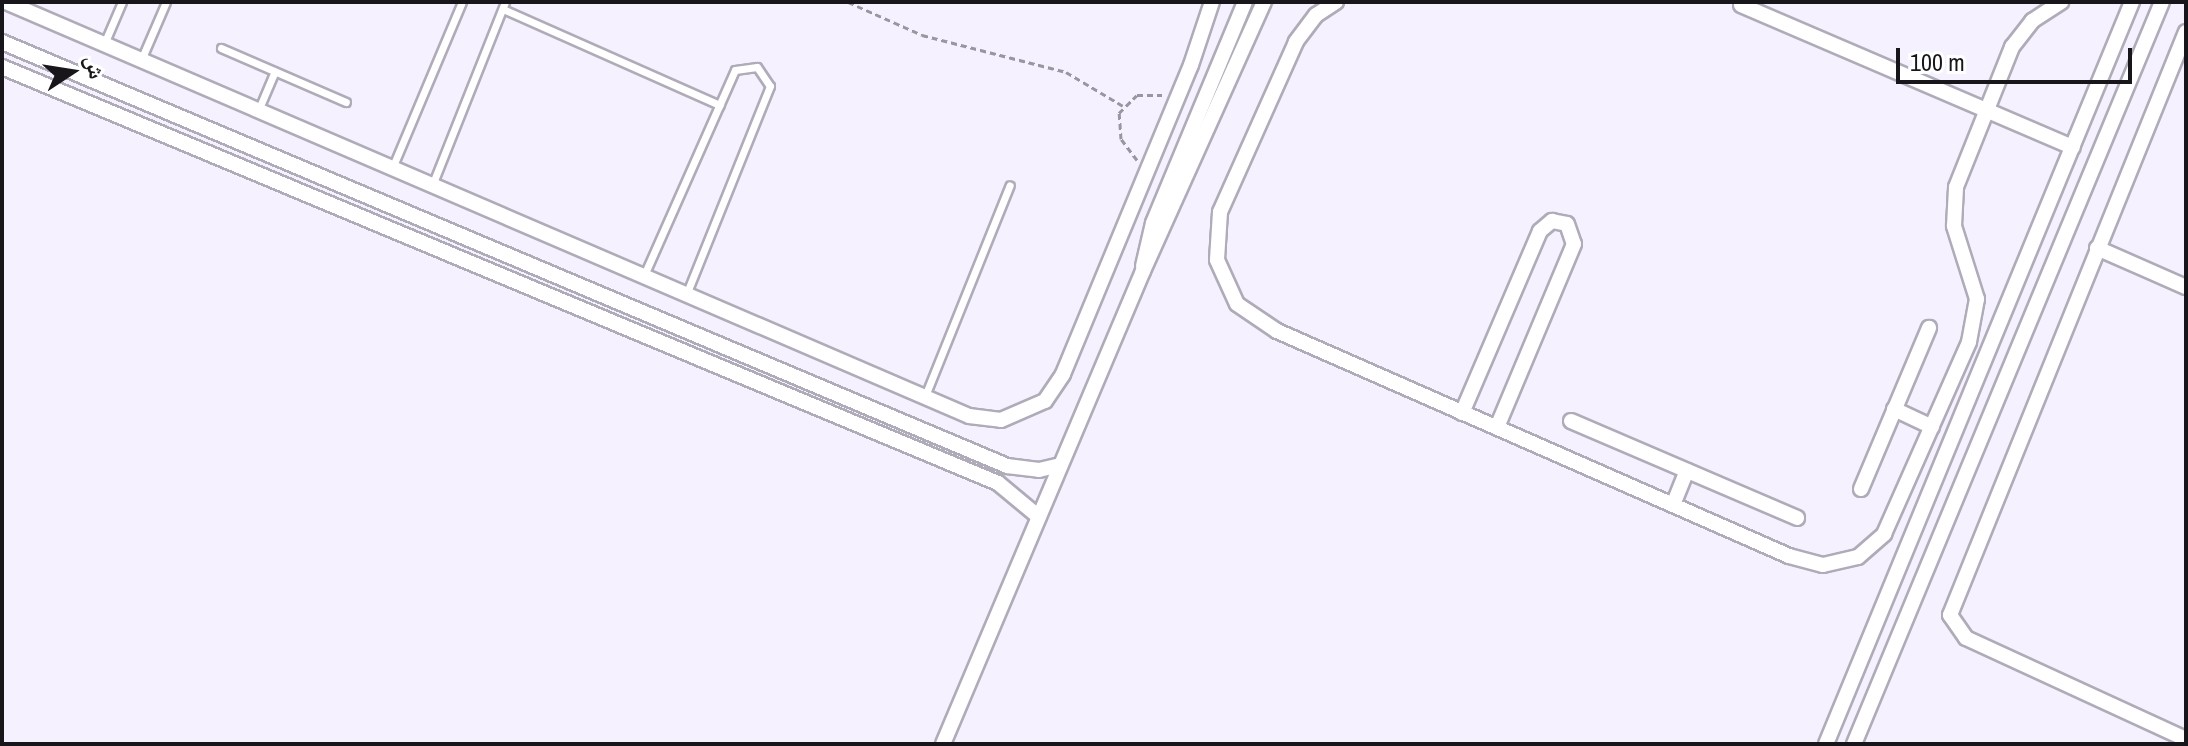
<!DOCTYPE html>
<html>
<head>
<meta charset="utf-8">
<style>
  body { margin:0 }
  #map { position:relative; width:2188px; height:746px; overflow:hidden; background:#f6f1ff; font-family:"Archivo Narrow","Noto Naskh Arabic",sans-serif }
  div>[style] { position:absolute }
  .path>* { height:3px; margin-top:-1.5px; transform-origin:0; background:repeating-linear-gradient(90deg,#9996a0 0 6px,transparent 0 10px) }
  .roads { filter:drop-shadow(2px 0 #b0abb8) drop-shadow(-2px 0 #b0abb8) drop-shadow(0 2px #b0abb8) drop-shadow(0 -2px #b0abb8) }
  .lane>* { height:7px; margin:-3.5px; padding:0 3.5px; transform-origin:3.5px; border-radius:3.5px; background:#fff }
  .street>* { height:14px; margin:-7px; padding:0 7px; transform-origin:7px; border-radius:7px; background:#fff }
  span { translate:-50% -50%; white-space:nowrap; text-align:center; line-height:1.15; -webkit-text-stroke:6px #fff; paint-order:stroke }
  .frame { position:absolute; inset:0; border:4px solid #18161b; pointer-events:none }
  .north { position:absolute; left:32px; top:32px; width:80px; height:80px; -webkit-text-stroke:6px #fff; paint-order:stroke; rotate:78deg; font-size:22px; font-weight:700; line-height:32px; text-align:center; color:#18161b }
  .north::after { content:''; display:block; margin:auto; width:28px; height:36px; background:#18161b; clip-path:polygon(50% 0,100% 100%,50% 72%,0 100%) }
  .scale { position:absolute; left:1896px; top:48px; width:236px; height:36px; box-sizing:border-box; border:4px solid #18161b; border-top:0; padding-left:10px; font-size:24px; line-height:28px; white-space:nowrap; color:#18161b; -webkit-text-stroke:6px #fff; paint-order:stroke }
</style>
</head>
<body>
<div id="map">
  <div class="path">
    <i style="left:848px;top:2px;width:81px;rotate:24deg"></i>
    <i style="left:922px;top:35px;width:149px;rotate:14.4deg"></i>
    <i style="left:1066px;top:72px;width:66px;rotate:30.8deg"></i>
    <i style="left:1137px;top:160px;width:26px;rotate:-127deg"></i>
    <i style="left:1121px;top:139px;width:26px;rotate:-94deg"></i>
    <i style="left:1119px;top:113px;width:25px;rotate:-45deg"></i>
    <i style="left:1137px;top:95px;width:25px"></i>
  </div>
  <div class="roads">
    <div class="lane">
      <i style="left:503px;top:9px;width:237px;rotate:23.9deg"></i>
      <i style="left:104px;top:44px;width:46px;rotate:-66.8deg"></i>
      <i style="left:221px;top:48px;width:136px;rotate:23.4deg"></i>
      <i style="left:141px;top:60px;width:63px;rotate:-66.7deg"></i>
      <i style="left:258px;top:111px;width:43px;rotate:-67deg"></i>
      <i style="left:393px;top:166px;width:178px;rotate:-67.2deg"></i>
      <i style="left:433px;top:183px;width:195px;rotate:-68.3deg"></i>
      <i style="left:645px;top:273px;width:222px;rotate:-66.1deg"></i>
      <i style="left:735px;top:70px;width:22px;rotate:-8deg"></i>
      <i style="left:757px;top:67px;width:23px;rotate:56deg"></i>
      <i style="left:770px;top:86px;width:222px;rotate:111.9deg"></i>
      <i style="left:925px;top:396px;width:227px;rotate:-68.1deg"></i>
    </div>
    <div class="street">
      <i style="left:6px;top:2px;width:1048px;rotate:23.26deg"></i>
      <i style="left:969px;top:416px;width:32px;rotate:7deg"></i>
      <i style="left:1001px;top:420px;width:48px;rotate:-23.4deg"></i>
      <i style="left:1045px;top:401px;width:32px;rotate:-56deg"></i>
      <i style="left:1063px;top:374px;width:334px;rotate:-67.5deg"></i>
      <i style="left:1191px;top:65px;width:66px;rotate:-71.6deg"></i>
      <i style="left:1336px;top:2px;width:24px;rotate:147deg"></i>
      <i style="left:1316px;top:15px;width:34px;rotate:127deg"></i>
      <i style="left:1296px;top:42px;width:186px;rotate:114.1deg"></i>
      <i style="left:1220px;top:212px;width:48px;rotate:93.6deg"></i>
      <i style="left:1217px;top:260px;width:48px;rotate:65.6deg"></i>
      <i style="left:1237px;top:304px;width:48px;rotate:34deg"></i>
      <i style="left:1277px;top:331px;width:559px;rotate:23.72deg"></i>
      <i style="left:1789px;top:556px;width:35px;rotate:15deg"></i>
      <i style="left:1823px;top:565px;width:36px;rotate:-13deg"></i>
      <i style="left:1858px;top:557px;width:35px;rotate:-41deg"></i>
      <i style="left:1884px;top:534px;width:210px;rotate:-66.1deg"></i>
      <i style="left:1969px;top:342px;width:44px;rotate:-79.5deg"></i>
      <i style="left:1977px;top:299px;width:77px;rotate:-107.5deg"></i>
      <i style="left:1954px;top:226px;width:39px;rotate:-87deg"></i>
      <i style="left:1956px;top:187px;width:151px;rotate:-68.2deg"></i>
      <i style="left:2012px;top:47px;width:33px;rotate:-52deg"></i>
      <i style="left:2032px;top:21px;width:35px;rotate:-33deg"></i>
      <i style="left:1741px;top:5px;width:361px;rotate:23.2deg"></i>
      <i style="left:2186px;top:32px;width:629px;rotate:112.04deg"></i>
      <i style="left:1950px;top:615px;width:28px;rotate:55deg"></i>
      <i style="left:1966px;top:638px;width:242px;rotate:24.7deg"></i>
      <i style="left:2px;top:42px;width:1091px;rotate:22.87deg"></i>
      <i style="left:1007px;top:466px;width:32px;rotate:7deg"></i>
      <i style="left:1039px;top:470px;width:22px;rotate:-13deg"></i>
      <i style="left:2px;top:67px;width:1079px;rotate:22.67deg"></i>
      <i style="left:998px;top:483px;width:53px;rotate:39.7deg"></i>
      <i style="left:2097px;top:248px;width:97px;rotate:23.7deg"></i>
      <i style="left:1143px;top:266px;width:44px;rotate:-76.9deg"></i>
      <i style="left:1153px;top:223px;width:239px;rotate:-67.4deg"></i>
      <i style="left:1894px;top:409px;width:42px;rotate:25.3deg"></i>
      <i style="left:1462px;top:413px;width:198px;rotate:-66.8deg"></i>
      <i style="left:1540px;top:231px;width:16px;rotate:-40deg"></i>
      <i style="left:1552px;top:221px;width:15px;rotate:11deg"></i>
      <i style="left:1567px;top:224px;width:21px;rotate:71deg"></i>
      <i style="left:1574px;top:244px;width:199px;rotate:112.8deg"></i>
      <i style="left:1571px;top:421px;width:246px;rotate:23.2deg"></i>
      <i style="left:1861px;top:489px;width:175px;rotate:-67.1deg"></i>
      <i style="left:1673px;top:505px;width:37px;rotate:-68deg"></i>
      <i style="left:943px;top:744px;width:514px;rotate:-67.08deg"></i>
      <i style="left:1143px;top:271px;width:295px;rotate:-65.8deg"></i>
      <i style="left:1826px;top:744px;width:803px;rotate:-67.59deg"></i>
      <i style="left:1854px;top:744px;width:803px;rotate:-67.46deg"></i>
    </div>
  </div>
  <div class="frame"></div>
  <div class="north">ش</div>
  <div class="scale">100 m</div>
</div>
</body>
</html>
